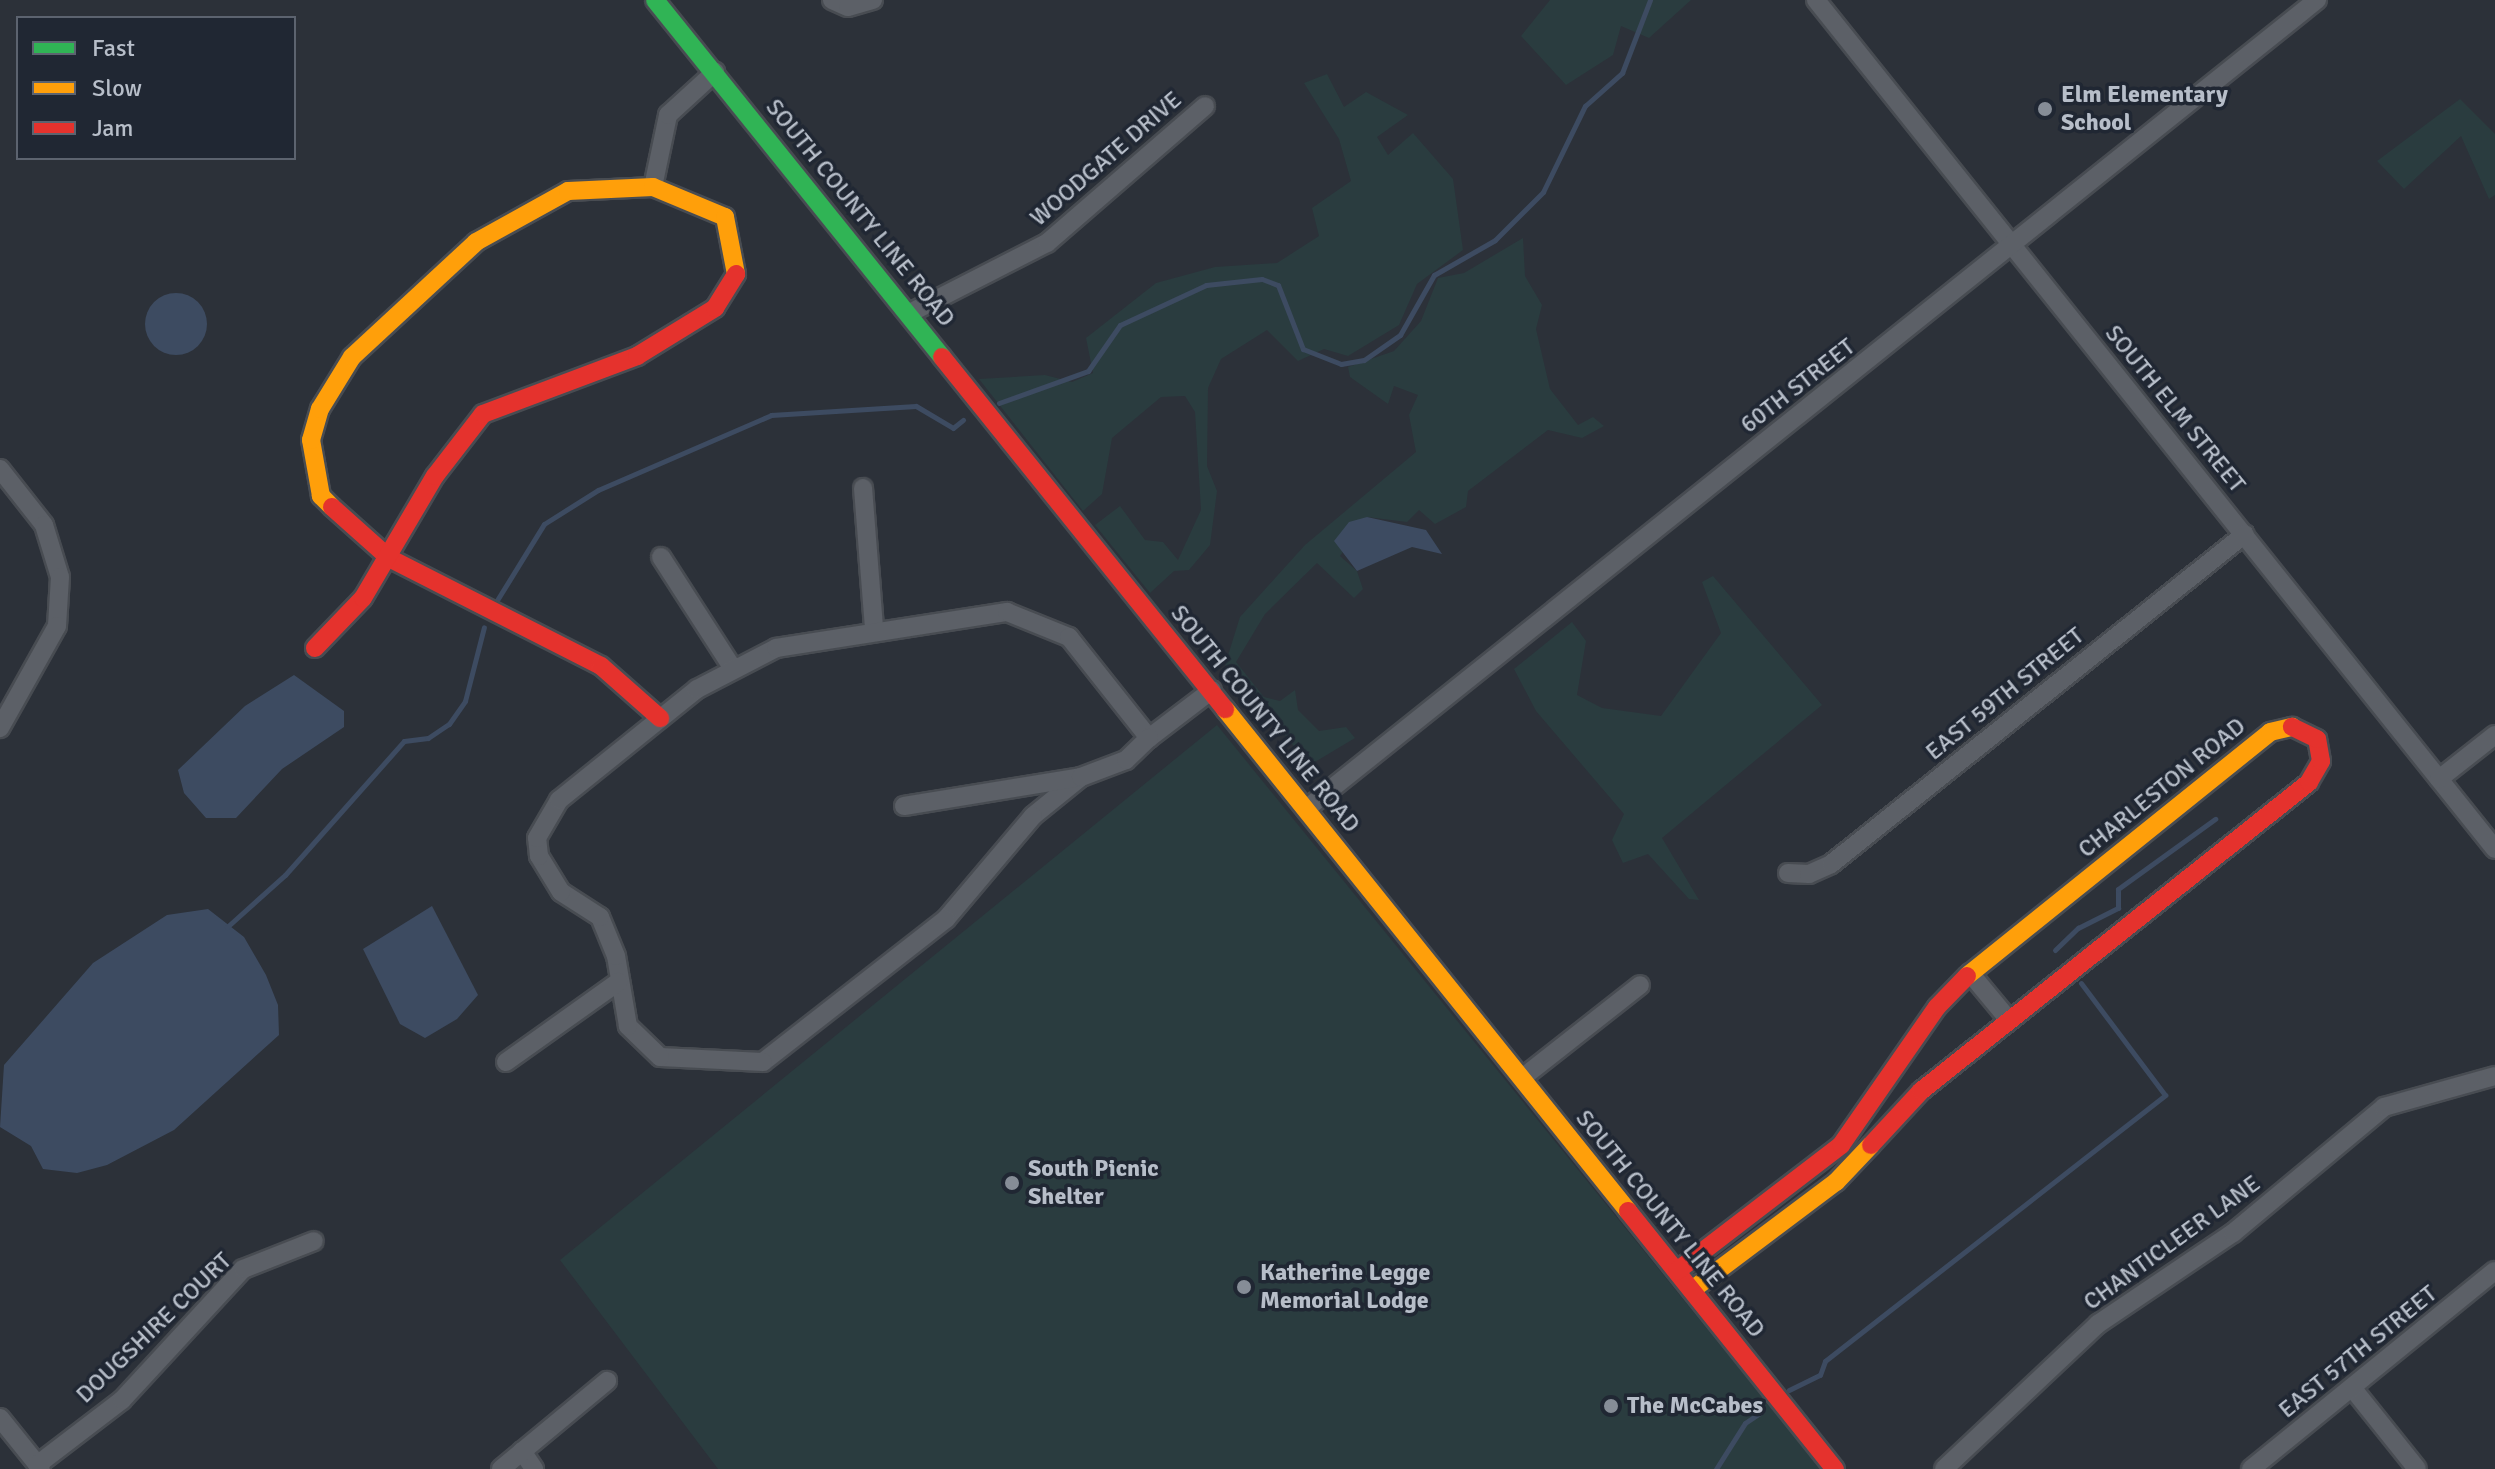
<!DOCTYPE html>
<html>
<head>
<meta charset="utf-8">
<style>
  body { margin:0 }
  #map { position:relative; width:2495px; height:1469px; overflow:hidden; background:#2c3139; font-family:Signika,sans-serif }
  div>[style] { position:absolute }
  .green>* { inset:0; background:#2a3c3f }
  .water>* { inset:0; background:#3d4b61 }
  .round { border-radius:50% }
  .stream>* { height:5px; margin:-2.5px; padding:0 2.5px; transform-origin:2.5px; border-radius:2.5px; background:#3d4b61 }
  .roads { filter:drop-shadow(2px 0 #484c52) drop-shadow(-2px 0 #484c52) drop-shadow(0 2px #484c52) drop-shadow(0 -2px #484c52) }
  .street>* { height:18px; margin:-9px; padding:0 9px; transform-origin:9px; border-radius:9px; background:#5c6067 }
  .fast>* { height:18px; margin:-9px; padding:0 9px; transform-origin:9px; border-radius:9px; background:#30b455 }
  .slow>* { height:18px; margin:-9px; padding:0 9px; transform-origin:9px; border-radius:9px; background:#ff9f0a }
  .jam>* { height:18px; margin:-9px; padding:0 9px; transform-origin:9px; border-radius:9px; background:#e5322d }
  .dots>* { width:22px; height:22px; translate:-50% -50%; box-sizing:border-box; border:4px solid #202733; border-radius:50% }
  span { translate:-50% -50%; white-space:nowrap; text-align:center; line-height:1.15; -webkit-text-stroke:7px #202733; paint-order:stroke }
  .poi-label { font-size:24px; color:#b7bec9; font-weight:700 }
  .left { translate:0 -50%; text-align:left }
  .street-label { font-size:24px; color:#b7bec9 }
  .legend { position:absolute; left:16px; top:16px; width:280px; height:144px; box-sizing:border-box; background:#202733; border:2px solid #5c636f; margin:0; padding:10px 14px; list-style:none; font-size:24px; color:#b7bec9 }
  .legend li { display:flex; align-items:center; gap:16px; height:40px }
  .legend b { width:40px; border:2px solid #5c636f }
</style>
</head>
<body>
<div id="map">
  <div class="green">
    <i style="clip-path:polygon(1550px 0,1691px 0,1649px 38px,1621px 26px,1613px 55px,1566px 85px,1521px 36px)"></i>
    <i style="clip-path:polygon(1327px 74px,1344px 107px,1366px 92px,1408px 115px,1377px 137px,1388px 155px,1413px 133px,1453px 179px,1463px 250px,1417px 284px,1399px 325px,1348px 356px,1324px 349px,1298px 361px,1267px 330px,1221px 359px,1208px 388px,1207px 466px,1217px 491px,1210px 545px,1189px 570px,1174px 571px,1150px 593px,1095px 525px,1120px 506px,1145px 540px,1163px 542px,1178px 560px,1201px 510px,1195px 412px,1185px 396px,1161px 397px,1112px 438px,1102px 494px,1083px 511px,979px 379px,1045px 375px,1072px 382px,1093px 373px,1086px 338px,1156px 283px,1215px 267px,1277px 263px,1319px 236px,1312px 208px,1351px 181px,1339px 139px,1304px 83px)"></i>
    <i style="clip-path:polygon(2460px 99px,2495px 134px,2495px 195px,2489px 199px,2461px 136px,2404px 189px,2377px 161px)"></i>
    <i style="clip-path:polygon(1523px 238px,1525px 276px,1542px 305px,1536px 329px,1550px 389px,1578px 425px,1593px 417px,1604px 426px,1582px 438px,1548px 430px,1468px 491px,1466px 507px,1435px 524px,1419px 510px,1407px 522px,1367px 517px,1340px 556px,1357px 571px,1363px 589px,1354px 598px,1317px 563px,1265px 614px,1236px 662px,1264px 697px,1280px 701px,1295px 690px,1298px 710px,1319px 731px,1346px 727px,1355px 738px,1310px 765px,1225px 665px,1240px 617px,1305px 545px,1416px 452px,1409px 415px,1418px 395px,1394px 386px,1388px 404px,1350px 377px,1348px 367px,1394px 351px,1421px 321px,1438px 278px,1464px 273px)"></i>
    <i style="clip-path:polygon(1713px 576px,1822px 705px,1662px 838px,1699px 900px,1689px 899px,1648px 854px,1623px 863px,1612px 840px,1624px 814px,1536px 711px,1514px 669px,1572px 622px,1586px 641px,1577px 695px,1602px 708px,1661px 716px,1721px 633px,1702px 582px)"></i>
    <i style="clip-path:polygon(1217px 725px,1821px 1469px,718px 1469px,560px 1260px)"></i>
  </div>
  <div class="water">
    <i class="round" style="left:145px;top:293px;width:62px;height:62px"></i>
    <i style="clip-path:polygon(1367px 517px,1426px 530px,1442px 554px,1412px 547px,1357px 571px,1334px 541px,1349px 522px)"></i>
    <i style="clip-path:polygon(294px 675px,344px 711px,344px 727px,282px 769px,236px 818px,206px 818px,184px 793px,178px 770px,245px 706px)"></i>
    <i style="clip-path:polygon(432px 906px,478px 995px,457px 1019px,425px 1038px,400px 1024px,363px 949px)"></i>
    <i style="clip-path:polygon(208px 909px,244px 937px,266px 975px,278px 1005px,279px 1035px,174px 1130px,107px 1165px,77px 1173px,43px 1169px,31px 1146px,0 1127px,4px 1065px,93px 963px,167px 915px)"></i>
  </div>
  <div class="stream">
    <i style="left:999px;top:403px;width:95px;rotate:-19.8deg"></i>
    <i style="left:1088px;top:371px;width:56px;rotate:-55.2deg"></i>
    <i style="left:1120px;top:325px;width:95px;rotate:-24.9deg"></i>
    <i style="left:1206px;top:285px;width:56px;rotate:-6.1deg"></i>
    <i style="left:1262px;top:279px;width:17px;rotate:21deg"></i>
    <i style="left:1278px;top:285px;width:69px;rotate:68.7deg"></i>
    <i style="left:1303px;top:349px;width:41px;rotate:21.5deg"></i>
    <i style="left:1341px;top:364px;width:23px;rotate:-10deg"></i>
    <i style="left:1364px;top:360px;width:44px;rotate:-34.8deg"></i>
    <i style="left:1400px;top:335px;width:69px;rotate:-60.5deg"></i>
    <i style="left:1434px;top:275px;width:70px;rotate:-29.8deg"></i>
    <i style="left:1495px;top:240px;width:68px;rotate:-45deg"></i>
    <i style="left:1543px;top:192px;width:96px;rotate:-64deg"></i>
    <i style="left:1585px;top:106px;width:50px;rotate:-41.7deg"></i>
    <i style="left:1622px;top:73px;width:78px;rotate:-69deg"></i>
    <i style="left:494px;top:605px;width:95px;rotate:-58.3deg"></i>
    <i style="left:544px;top:524px;width:64px;rotate:-32.2deg"></i>
    <i style="left:598px;top:490px;width:189px;rotate:-23.4deg"></i>
    <i style="left:771px;top:415px;width:145px;rotate:-3.6deg"></i>
    <i style="left:916px;top:406px;width:43px;rotate:30.7deg"></i>
    <i style="left:953px;top:428px;width:13px;rotate:-39deg"></i>
    <i style="left:227px;top:927px;width:78px;rotate:-41.9deg"></i>
    <i style="left:285px;top:875px;width:179px;rotate:-48.4deg"></i>
    <i style="left:404px;top:741px;width:24px;rotate:-7deg"></i>
    <i style="left:428px;top:738px;width:25px;rotate:-34deg"></i>
    <i style="left:449px;top:724px;width:28px;rotate:-55deg"></i>
    <i style="left:465px;top:701px;width:76px;rotate:-75.6deg"></i>
    <i style="left:2055px;top:950px;width:32px;rotate:-44deg"></i>
    <i style="left:2078px;top:928px;width:45px;rotate:-26.6deg"></i>
    <i style="left:2118px;top:908px;width:19px;rotate:-90deg"></i>
    <i style="left:2118px;top:889px;width:120px;rotate:-35.8deg"></i>
    <i style="left:1789px;top:1390px;width:34px;rotate:-26deg"></i>
    <i style="left:1820px;top:1375px;width:15px;rotate:-70deg"></i>
    <i style="left:1825px;top:1361px;width:432px;rotate:-38deg"></i>
    <i style="left:2165px;top:1095px;width:140px;rotate:-126.9deg"></i>
    <i style="left:1716px;top:1469px;width:54px;rotate:-57.8deg"></i>
    <i style="left:1745px;top:1423px;width:18px;rotate:-34deg"></i>
  </div>
  <div class="roads">
    <div class="street">
      <i style="left:832px;top:0;width:17px;rotate:24deg"></i>
      <i style="left:848px;top:7px;width:26px;rotate:-16deg"></i>
      <i style="left:1816px;top:0;width:1087px;rotate:51.35deg"></i>
      <i style="left:653px;top:187px;width:74px;rotate:-78.2deg"></i>
      <i style="left:668px;top:115px;width:64px;rotate:-42.5deg"></i>
      <i style="left:910px;top:313px;width:154px;rotate:-27.1deg"></i>
      <i style="left:1047px;top:243px;width:209px;rotate:-40.9deg"></i>
      <i style="left:0;top:469px;width:71px;rotate:51.8deg"></i>
      <i style="left:44px;top:525px;width:54px;rotate:72.9deg"></i>
      <i style="left:60px;top:577px;width:49px;rotate:93.5deg"></i>
      <i style="left:57px;top:626px;width:117px;rotate:119.2deg"></i>
      <i style="left:863px;top:488px;width:141px;rotate:85.5deg"></i>
      <i style="left:661px;top:557px;width:131px;rotate:57.2deg"></i>
      <i style="left:1081px;top:777px;width:62px;rotate:140.9deg"></i>
      <i style="left:1033px;top:816px;width:135px;rotate:130.2deg"></i>
      <i style="left:946px;top:919px;width:232px;rotate:142deg"></i>
      <i style="left:763px;top:1062px;width:103px;rotate:-177.2deg"></i>
      <i style="left:660px;top:1057px;width:45px;rotate:-135.9deg"></i>
      <i style="left:628px;top:1026px;width:71px;rotate:-99.7deg"></i>
      <i style="left:616px;top:956px;width:42px;rotate:-112.3deg"></i>
      <i style="left:600px;top:917px;width:46px;rotate:-147.3deg"></i>
      <i style="left:561px;top:892px;width:42px;rotate:-121.4deg"></i>
      <i style="left:539px;top:856px;width:18px;rotate:-96deg"></i>
      <i style="left:537px;top:838px;width:44px;rotate:-59.9deg"></i>
      <i style="left:559px;top:800px;width:177px;rotate:-38.8deg"></i>
      <i style="left:697px;top:689px;width:89px;rotate:-27.4deg"></i>
      <i style="left:776px;top:648px;width:234px;rotate:-8.9deg"></i>
      <i style="left:1007px;top:612px;width:67px;rotate:22deg"></i>
      <i style="left:1069px;top:637px;width:129px;rotate:51.6deg"></i>
      <i style="left:1149px;top:738px;width:79px;rotate:-37.3deg"></i>
      <i style="left:2439px;top:779px;width:71px;rotate:-38.2deg"></i>
      <i style="left:904px;top:806px;width:179px;rotate:-9.3deg"></i>
      <i style="left:1081px;top:777px;width:48px;rotate:-20.7deg"></i>
      <i style="left:1126px;top:760px;width:32px;rotate:-44deg"></i>
      <i style="left:1306px;top:809px;width:1295px;rotate:-38.67deg"></i>
      <i style="left:1788px;top:873px;width:21px;rotate:3deg"></i>
      <i style="left:1809px;top:874px;width:24px;rotate:-24deg"></i>
      <i style="left:1831px;top:864px;width:529px;rotate:-38.56deg"></i>
      <i style="left:1970px;top:973px;width:61px;rotate:50.3deg"></i>
      <i style="left:506px;top:1062px;width:138px;rotate:-35.5deg"></i>
      <i style="left:1522px;top:1078px;width:150px;rotate:-38.2deg"></i>
      <i style="left:2353px;top:1389px;width:102px;rotate:51.3deg"></i>
      <i style="left:0;top:1418px;width:65px;rotate:51.2deg"></i>
      <i style="left:522px;top:1451px;width:22px;rotate:56deg"></i>
      <i style="left:37px;top:1465px;width:107px;rotate:-37.4deg"></i>
      <i style="left:122px;top:1400px;width:178px;rotate:-47.3deg"></i>
      <i style="left:243px;top:1269px;width:76px;rotate:-21.5deg"></i>
      <i style="left:501px;top:1469px;width:138px;rotate:-39.7deg"></i>
      <i style="left:1944px;top:1469px;width:212px;rotate:-43.3deg"></i>
      <i style="left:2098px;top:1324px;width:163px;rotate:-34deg"></i>
      <i style="left:2233px;top:1233px;width:197px;rotate:-39.8deg"></i>
      <i style="left:2384px;top:1107px;width:115px;rotate:-15.6deg"></i>
      <i style="left:2251px;top:1469px;width:314px;rotate:-39.1deg"></i>
    </div>
    <div class="fast">
      <i style="left:655px;top:0;width:458px;rotate:51.2deg"></i>
    </div>
    <div class="slow">
      <i style="left:332px;top:507px;width:16px;rotate:-135deg"></i>
      <i style="left:321px;top:496px;width:57px;rotate:-100.1deg"></i>
      <i style="left:311px;top:440px;width:32px;rotate:-74deg"></i>
      <i style="left:320px;top:409px;width:61px;rotate:-58.4deg"></i>
      <i style="left:352px;top:357px;width:169px;rotate:-42.8deg"></i>
      <i style="left:476px;top:242px;width:105px;rotate:-29deg"></i>
      <i style="left:568px;top:191px;width:85px;rotate:-2.7deg"></i>
      <i style="left:653px;top:187px;width:78px;rotate:22.6deg"></i>
      <i style="left:725px;top:217px;width:58px;rotate:79.1deg"></i>
      <i style="left:1225px;top:709px;width:644px;rotate:51.24deg"></i>
      <i style="left:1967px;top:976px;width:389px;rotate:-38.8deg"></i>
      <i style="left:2270px;top:732px;width:23px;rotate:-13deg"></i>
      <i style="left:1692px;top:1290px;width:180px;rotate:-36.9deg"></i>
      <i style="left:1836px;top:1182px;width:51px;rotate:-46.6deg"></i>
    </div>
    <div class="jam">
      <i style="left:942px;top:357px;width:452px;rotate:51.2deg"></i>
      <i style="left:332px;top:507px;width:76px;rotate:41.8deg"></i>
      <i style="left:389px;top:558px;width:238px;rotate:27deg"></i>
      <i style="left:601px;top:666px;width:79px;rotate:41.4deg"></i>
      <i style="left:315px;top:648px;width:69px;rotate:-46.2deg"></i>
      <i style="left:363px;top:598px;width:142px;rotate:-59.5deg"></i>
      <i style="left:435px;top:476px;width:78px;rotate:-52.3deg"></i>
      <i style="left:483px;top:414px;width:165px;rotate:-20.6deg"></i>
      <i style="left:637px;top:356px;width:92px;rotate:-31.6deg"></i>
      <i style="left:715px;top:308px;width:40px;rotate:-58deg"></i>
      <i style="left:1871px;top:1145px;width:74px;rotate:-47.2deg"></i>
      <i style="left:1921px;top:1091px;width:496px;rotate:-38.5deg"></i>
      <i style="left:2309px;top:782px;width:24px;rotate:-60deg"></i>
      <i style="left:2321px;top:761px;width:22px;rotate:-100deg"></i>
      <i style="left:2317px;top:739px;width:28px;rotate:-154deg"></i>
      <i style="left:1628px;top:1211px;width:331px;rotate:51.3deg"></i>
      <i style="left:1677px;top:1271px;width:207px;rotate:-37.5deg"></i>
      <i style="left:1841px;top:1145px;width:168px;rotate:-55.2deg"></i>
      <i style="left:1937px;top:1007px;width:43px;rotate:-45.9deg"></i>
    </div>
  </div>
  <div class="dots">
    <i style="left:2045px;top:109px;background:#868d97"></i>
    <i style="left:1012px;top:1183px;background:#868d97"></i>
    <i style="left:1244px;top:1287px;background:#868d97"></i>
    <i style="left:1611px;top:1406px;background:#868d97"></i>
  </div>
  <div class="poi-label">
    <span class="left" style="left:2061px;top:109px">Elm Elementary<br>School</span>
    <span class="left" style="left:1028px;top:1183px">South Picnic<br>Shelter</span>
    <span class="left" style="left:1260px;top:1287px">Katherine Legge<br>Memorial Lodge</span>
    <span class="left" style="left:1627px;top:1406px">The McCabes</span>
  </div>
  <div class="street-label">
    <span style="left:1106px;top:159px;rotate:-41deg">WOODGATE DRIVE</span>
    <span style="left:860px;top:213px;rotate:51deg">SOUTH COUNTY LINE ROAD</span>
    <span style="left:1798px;top:386px;rotate:-38deg">60TH STREET</span>
    <span style="left:2175px;top:409px;rotate:51deg">SOUTH ELM STREET</span>
    <span style="left:2005px;top:694px;rotate:-39deg">EAST 59TH STREET</span>
    <span style="left:1265px;top:719px;rotate:51deg">SOUTH COUNTY LINE ROAD</span>
    <span style="left:2162px;top:788px;rotate:-39deg">CHARLESTON ROAD</span>
    <span style="left:1670px;top:1224px;rotate:51deg">SOUTH COUNTY LINE ROAD</span>
    <span style="left:2172px;top:1243px;rotate:-36deg">CHANTICLEER LANE</span>
    <span style="left:154px;top:1328px;rotate:-44deg">DOUGSHIRE COURT</span>
    <span style="left:2358px;top:1352px;rotate:-39deg">EAST 57TH STREET</span>
  </div>
  <ul class="legend">
  <li><b style="height:10px;background:#30b455"></b>Fast</li>
  <li><b style="height:10px;background:#ff9f0a"></b>Slow</li>
  <li><b style="height:10px;background:#e5322d"></b>Jam</li>
  </ul>
</div>
</body>
</html>
